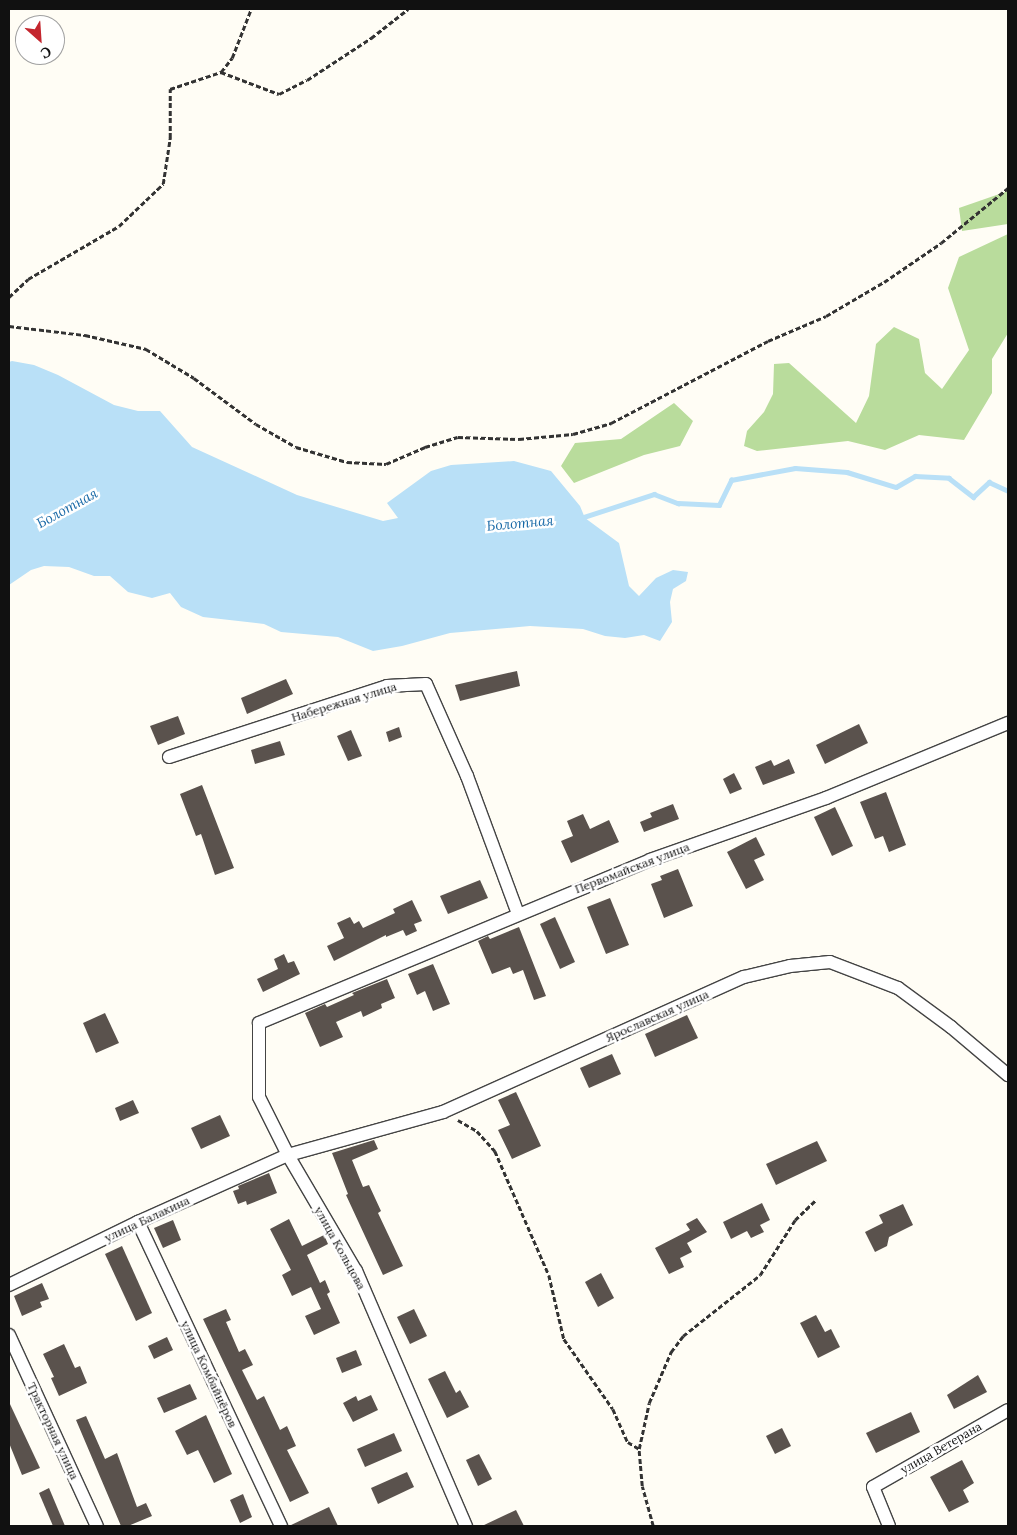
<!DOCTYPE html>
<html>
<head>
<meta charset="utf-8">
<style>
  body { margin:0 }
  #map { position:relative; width:1017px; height:1535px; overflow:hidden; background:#fffdf5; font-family:Lora,serif }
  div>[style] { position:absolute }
  .forest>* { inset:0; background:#b9dc9c }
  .water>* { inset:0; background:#b9e0f7 }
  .stream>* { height:4.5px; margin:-2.25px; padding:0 2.25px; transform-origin:2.25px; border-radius:2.25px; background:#b9e0f7 }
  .building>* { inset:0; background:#5a524d }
  .path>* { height:2.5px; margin-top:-1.25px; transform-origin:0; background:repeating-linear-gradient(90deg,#333 0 5px,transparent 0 7.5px) }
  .roads { filter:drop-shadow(1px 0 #444) drop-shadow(-1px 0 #444) drop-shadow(0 1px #444) drop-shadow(0 -1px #444) }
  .minor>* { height:12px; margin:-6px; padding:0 6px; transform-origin:6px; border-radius:6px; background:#fff }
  span { translate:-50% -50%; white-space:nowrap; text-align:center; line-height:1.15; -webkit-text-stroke:5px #fff; paint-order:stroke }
  .street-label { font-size:12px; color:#111 }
  .water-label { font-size:14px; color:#1768a6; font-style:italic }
  .frame { position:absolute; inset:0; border:10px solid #111; pointer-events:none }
  .north { position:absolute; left:15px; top:15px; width:50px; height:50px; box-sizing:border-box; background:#fff; border:1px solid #a0a0a0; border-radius:50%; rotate:154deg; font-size:14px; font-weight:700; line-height:20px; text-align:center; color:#111 }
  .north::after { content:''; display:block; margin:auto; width:18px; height:22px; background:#c4262e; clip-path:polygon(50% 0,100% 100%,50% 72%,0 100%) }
</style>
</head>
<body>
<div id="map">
  <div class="forest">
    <i style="clip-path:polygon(1008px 191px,1008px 224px,962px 231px,959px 208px)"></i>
    <i style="clip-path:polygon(1008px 234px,1008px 333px,992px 359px,992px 393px,964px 440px,919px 435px,885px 450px,848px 441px,757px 451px,744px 446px,747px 431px,764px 412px,773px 394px,774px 364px,789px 363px,856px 423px,869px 396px,876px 344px,894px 327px,919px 339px,925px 373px,942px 389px,969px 350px,948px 288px,959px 257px)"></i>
    <i style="clip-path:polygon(674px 403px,693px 421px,680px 446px,644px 455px,574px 483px,561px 466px,575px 443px,621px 439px)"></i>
  </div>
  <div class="water">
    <i style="clip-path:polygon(12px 361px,34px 365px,58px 375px,114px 405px,138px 411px,160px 411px,192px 447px,297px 495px,383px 521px,398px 518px,387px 503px,431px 471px,451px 465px,514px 461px,551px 471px,580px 506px,585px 518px,619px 543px,629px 586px,639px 596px,656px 578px,673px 570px,688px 572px,686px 581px,673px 589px,670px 602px,672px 622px,660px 641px,644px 635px,625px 638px,605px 636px,583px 629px,530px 626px,450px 633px,402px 646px,373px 651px,338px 637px,281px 632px,264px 624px,203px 617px,181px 607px,170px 593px,152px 598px,128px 592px,110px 576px,94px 576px,69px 567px,44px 566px,31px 570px,9px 585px,9px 362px)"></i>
  </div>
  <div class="stream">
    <i style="left:581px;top:518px;width:77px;rotate:-18.2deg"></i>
    <i style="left:654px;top:494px;width:26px;rotate:21deg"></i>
    <i style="left:678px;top:503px;width:41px;rotate:2.8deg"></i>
    <i style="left:719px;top:505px;width:28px;rotate:-64deg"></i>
    <i style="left:731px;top:480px;width:65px;rotate:-10.6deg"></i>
    <i style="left:795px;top:468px;width:52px;rotate:4.4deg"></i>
    <i style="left:847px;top:472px;width:51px;rotate:17deg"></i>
    <i style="left:896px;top:487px;width:22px;rotate:-30deg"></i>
    <i style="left:915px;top:476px;width:34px;rotate:3deg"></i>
    <i style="left:949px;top:478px;width:31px;rotate:38deg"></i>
    <i style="left:973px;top:497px;width:22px;rotate:-43deg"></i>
    <i style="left:989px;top:482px;width:21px;rotate:25deg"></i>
  </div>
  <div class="building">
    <i style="clip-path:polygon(517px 671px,520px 686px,460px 701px,455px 685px)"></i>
    <i style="clip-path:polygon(286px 679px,293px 694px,247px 714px,241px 698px)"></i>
    <i style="clip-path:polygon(178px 716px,185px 734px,158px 745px,150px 726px)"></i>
    <i style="clip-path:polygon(859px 724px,868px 743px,825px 764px,816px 745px)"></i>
    <i style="clip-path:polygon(399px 727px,402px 737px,389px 742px,386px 732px)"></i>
    <i style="clip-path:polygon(351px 730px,362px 756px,348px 761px,337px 736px)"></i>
    <i style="clip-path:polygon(280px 741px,285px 755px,255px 764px,251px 750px)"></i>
    <i style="clip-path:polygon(789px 759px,795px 773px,763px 785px,755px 767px,771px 760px,774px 766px)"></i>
    <i style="clip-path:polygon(734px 773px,742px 789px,730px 794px,723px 779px)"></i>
    <i style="clip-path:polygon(202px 785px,234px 868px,215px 875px,201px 834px,196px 836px,180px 794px)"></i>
    <i style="clip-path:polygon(886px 792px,906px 845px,889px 852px,883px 836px,875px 839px,860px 802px)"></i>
    <i style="clip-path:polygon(673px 804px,679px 819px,644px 832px,640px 822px,652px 817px,650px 813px)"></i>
    <i style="clip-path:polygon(835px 807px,853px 846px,832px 856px,814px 817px)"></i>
    <i style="clip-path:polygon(583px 814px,590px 829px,609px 820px,619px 842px,571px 863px,561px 841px,573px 836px,567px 821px)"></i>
    <i style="clip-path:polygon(756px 837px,765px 855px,754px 860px,764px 880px,746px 889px,727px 852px)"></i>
    <i style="clip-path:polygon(678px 869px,693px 906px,664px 918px,651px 884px,662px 880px,660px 876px)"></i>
    <i style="clip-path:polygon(480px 880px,488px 898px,448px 914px,440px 896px)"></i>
    <i style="clip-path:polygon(610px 898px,629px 945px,606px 954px,587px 907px)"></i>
    <i style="clip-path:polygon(412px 900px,422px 921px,414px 924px,417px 931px,406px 936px,403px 930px,386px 937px,386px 935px,334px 961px,327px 946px,344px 938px,337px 923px,350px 917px,354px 924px,359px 921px,363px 928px,395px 913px,393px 909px)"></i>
    <i style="clip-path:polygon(555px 917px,575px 962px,560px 969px,540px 924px)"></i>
    <i style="clip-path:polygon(519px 927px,546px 996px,534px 1000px,523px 970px,513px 974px,510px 967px,492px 974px,478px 941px,488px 936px,490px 939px)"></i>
    <i style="clip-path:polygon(284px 954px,288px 963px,294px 961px,300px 974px,263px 992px,257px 979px,278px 969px,274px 959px)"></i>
    <i style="clip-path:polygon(433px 964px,450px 1004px,433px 1011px,425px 991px,417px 995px,408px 974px)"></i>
    <i style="clip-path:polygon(387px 979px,395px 998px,381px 1004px,382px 1008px,363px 1017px,361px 1011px,336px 1022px,343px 1037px,320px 1047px,305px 1013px,325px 1004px,327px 1007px,354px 995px,352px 993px)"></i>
    <i style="clip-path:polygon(105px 1013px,119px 1043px,96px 1053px,83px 1023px)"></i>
    <i style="clip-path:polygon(687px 1015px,698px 1038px,655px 1057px,645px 1034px)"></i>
    <i style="clip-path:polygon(612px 1054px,621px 1074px,589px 1088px,580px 1068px)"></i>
    <i style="clip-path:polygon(516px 1092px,541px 1146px,512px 1159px,498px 1130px,510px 1125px,498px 1100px)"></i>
    <i style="clip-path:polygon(133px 1100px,139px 1113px,120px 1121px,115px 1108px)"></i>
    <i style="clip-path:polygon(220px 1115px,230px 1136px,201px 1149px,191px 1128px)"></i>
    <i style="clip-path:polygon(374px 1140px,378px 1149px,352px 1160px,363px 1187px,369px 1185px,381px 1211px,378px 1213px,403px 1266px,383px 1275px,346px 1195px,348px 1194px,332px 1153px)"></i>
    <i style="clip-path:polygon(817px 1141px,827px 1161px,776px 1185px,766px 1164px)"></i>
    <i style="clip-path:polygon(269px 1173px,277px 1193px,247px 1205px,246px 1201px,238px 1204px,233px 1191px,239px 1189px,238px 1186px)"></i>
    <i style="clip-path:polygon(762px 1203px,770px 1220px,760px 1225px,764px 1232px,751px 1238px,747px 1231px,731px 1239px,723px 1222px)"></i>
    <i style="clip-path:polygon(903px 1204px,913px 1225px,889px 1237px,887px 1246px,875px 1252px,865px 1232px,883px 1223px,879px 1215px)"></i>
    <i style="clip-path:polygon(697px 1218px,707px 1232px,687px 1243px,692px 1252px,680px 1258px,684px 1267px,669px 1274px,655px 1248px,690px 1230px,686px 1224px)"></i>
    <i style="clip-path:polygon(289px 1219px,302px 1246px,324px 1235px,328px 1244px,307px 1255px,320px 1283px,325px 1280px,330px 1292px,327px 1294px,340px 1323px,314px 1335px,305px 1316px,321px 1309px,311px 1287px,292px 1296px,282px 1275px,291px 1270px,270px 1229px)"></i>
    <i style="clip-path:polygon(173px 1220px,181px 1240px,163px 1248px,154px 1228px)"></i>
    <i style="clip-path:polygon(122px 1246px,152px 1313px,136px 1321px,105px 1254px)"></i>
    <i style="clip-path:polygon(601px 1273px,614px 1298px,598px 1307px,585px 1282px)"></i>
    <i style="clip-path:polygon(42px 1283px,49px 1299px,40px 1302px,42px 1307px,22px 1316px,14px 1296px)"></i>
    <i style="clip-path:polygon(226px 1309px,231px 1320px,226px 1322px,239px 1352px,245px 1349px,253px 1365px,242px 1370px,257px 1400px,264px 1396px,280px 1430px,287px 1426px,296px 1446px,287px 1450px,309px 1493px,290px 1502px,203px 1319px)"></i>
    <i style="clip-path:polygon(414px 1309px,427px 1336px,410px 1344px,397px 1317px)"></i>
    <i style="clip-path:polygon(816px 1315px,825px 1332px,831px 1329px,840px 1347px,818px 1358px,800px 1323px)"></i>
    <i style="clip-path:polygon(167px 1337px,173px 1350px,154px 1359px,148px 1346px)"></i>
    <i style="clip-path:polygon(64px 1344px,75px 1368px,80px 1366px,87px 1383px,59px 1396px,51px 1378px,54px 1377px,43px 1354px)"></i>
    <i style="clip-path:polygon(356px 1350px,362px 1365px,342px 1373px,336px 1358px)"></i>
    <i style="clip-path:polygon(445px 1371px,456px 1393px,460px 1390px,469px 1407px,447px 1418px,428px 1379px)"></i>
    <i style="clip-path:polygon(978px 1375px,987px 1392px,954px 1409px,947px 1395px)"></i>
    <i style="clip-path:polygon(190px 1384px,197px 1399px,164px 1413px,157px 1398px)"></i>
    <i style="clip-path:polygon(371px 1395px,378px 1410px,353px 1422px,343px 1403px,356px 1396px,358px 1401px)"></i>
    <i style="clip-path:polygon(9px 1402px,40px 1468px,22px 1475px,9px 1443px)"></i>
    <i style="clip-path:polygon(911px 1412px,920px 1432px,876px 1453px,866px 1433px)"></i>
    <i style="clip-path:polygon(206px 1415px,232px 1474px,214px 1483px,198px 1450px,187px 1455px,175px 1431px)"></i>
    <i style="clip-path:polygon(86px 1416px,105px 1459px,117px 1453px,137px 1507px,146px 1503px,152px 1516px,128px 1526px,121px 1526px,76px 1420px)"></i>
    <i style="clip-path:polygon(782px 1428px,791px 1446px,775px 1454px,766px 1436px)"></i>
    <i style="clip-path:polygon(394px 1433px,402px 1451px,365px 1467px,357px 1449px)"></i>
    <i style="clip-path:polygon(479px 1454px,492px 1479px,478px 1486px,466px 1460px)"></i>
    <i style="clip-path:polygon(962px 1460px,974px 1483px,963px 1490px,969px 1502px,949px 1512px,930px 1477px)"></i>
    <i style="clip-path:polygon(407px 1472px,414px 1487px,378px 1504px,371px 1488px)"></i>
    <i style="clip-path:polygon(49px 1488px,65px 1526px,53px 1526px,39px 1493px)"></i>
    <i style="clip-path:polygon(243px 1494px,252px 1517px,240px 1523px,230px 1500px)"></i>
    <i style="clip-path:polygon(329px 1507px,338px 1526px,289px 1526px)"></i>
    <i style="clip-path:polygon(516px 1510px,524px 1526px,482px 1526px)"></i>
  </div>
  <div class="path">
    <i style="left:221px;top:72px;width:62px;rotate:20.8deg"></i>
    <i style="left:279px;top:94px;width:31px;rotate:-27deg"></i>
    <i style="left:307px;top:80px;width:77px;rotate:-33.3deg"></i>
    <i style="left:371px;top:38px;width:47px;rotate:-38.1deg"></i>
    <i style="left:9px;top:297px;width:26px;rotate:-43deg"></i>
    <i style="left:28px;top:279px;width:105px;rotate:-30.2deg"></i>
    <i style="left:119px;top:226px;width:61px;rotate:-43.7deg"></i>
    <i style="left:163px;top:184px;width:47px;rotate:-81.3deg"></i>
    <i style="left:170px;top:138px;width:49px;rotate:-90deg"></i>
    <i style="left:170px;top:89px;width:54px;rotate:-18.4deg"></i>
    <i style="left:221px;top:72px;width:18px;rotate:-52deg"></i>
    <i style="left:232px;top:58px;width:53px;rotate:-68.8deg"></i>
    <i style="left:9px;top:326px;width:77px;rotate:6.8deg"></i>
    <i style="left:85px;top:335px;width:63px;rotate:12.9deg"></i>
    <i style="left:146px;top:349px;width:56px;rotate:31.1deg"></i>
    <i style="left:194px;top:378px;width:77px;rotate:36.6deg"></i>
    <i style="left:256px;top:424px;width:46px;rotate:29.9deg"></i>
    <i style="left:296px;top:447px;width:53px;rotate:16.4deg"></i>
    <i style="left:347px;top:462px;width:39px;rotate:3deg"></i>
    <i style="left:386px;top:464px;width:43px;rotate:-23.6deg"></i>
    <i style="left:425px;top:447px;width:34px;rotate:-17deg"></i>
    <i style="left:458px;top:437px;width:61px;rotate:1.9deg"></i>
    <i style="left:519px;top:439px;width:54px;rotate:-5.3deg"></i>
    <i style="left:573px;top:434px;width:40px;rotate:-16deg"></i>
    <i style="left:611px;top:423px;width:177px;rotate:-27.6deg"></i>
    <i style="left:768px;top:341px;width:63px;rotate:-23.3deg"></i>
    <i style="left:826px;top:316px;width:67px;rotate:-30.4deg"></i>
    <i style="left:884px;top:282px;width:69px;rotate:-34.4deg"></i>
    <i style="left:941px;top:243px;width:87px;rotate:-39.4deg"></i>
    <i style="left:458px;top:1120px;width:22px;rotate:30deg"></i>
    <i style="left:477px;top:1131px;width:27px;rotate:48deg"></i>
    <i style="left:495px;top:1151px;width:135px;rotate:66.5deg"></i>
    <i style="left:549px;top:1275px;width:66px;rotate:76.8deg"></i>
    <i style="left:564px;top:1339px;width:85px;rotate:55deg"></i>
    <i style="left:613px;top:1409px;width:36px;rotate:66deg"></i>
    <i style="left:628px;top:1442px;width:13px;rotate:32deg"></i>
    <i style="left:653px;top:1526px;width:41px;rotate:-105.4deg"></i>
    <i style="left:642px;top:1486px;width:37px;rotate:-95deg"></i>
    <i style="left:639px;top:1449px;width:47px;rotate:-77.7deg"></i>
    <i style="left:649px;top:1403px;width:56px;rotate:-66.7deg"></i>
    <i style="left:671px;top:1352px;width:20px;rotate:-53deg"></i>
    <i style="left:683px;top:1336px;width:98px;rotate:-38.4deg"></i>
    <i style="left:760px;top:1275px;width:65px;rotate:-57.5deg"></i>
    <i style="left:795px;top:1220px;width:30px;rotate:-44deg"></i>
  </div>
  <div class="roads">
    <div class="minor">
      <i style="left:169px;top:757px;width:229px;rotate:-18deg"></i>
      <i style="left:387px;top:686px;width:39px;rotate:-3deg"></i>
      <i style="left:426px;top:684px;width:101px;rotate:66deg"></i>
      <i style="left:467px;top:776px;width:147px;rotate:69.7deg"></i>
      <i style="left:138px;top:1222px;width:336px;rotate:64.8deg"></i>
      <i style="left:9px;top:1285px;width:144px;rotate:-26deg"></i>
      <i style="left:138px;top:1222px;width:164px;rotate:-24.1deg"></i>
      <i style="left:288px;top:1155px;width:161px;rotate:-15.5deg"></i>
      <i style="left:443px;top:1112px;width:330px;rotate:-24.2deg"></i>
      <i style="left:744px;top:977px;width:47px;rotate:-13.4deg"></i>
      <i style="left:790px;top:966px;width:40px;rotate:-5.7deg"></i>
      <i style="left:830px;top:962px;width:73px;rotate:20.9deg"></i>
      <i style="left:898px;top:988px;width:66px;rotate:36.3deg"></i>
      <i style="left:951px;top:1027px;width:75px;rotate:40.1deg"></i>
      <i style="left:9px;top:1335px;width:210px;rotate:65.3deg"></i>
      <i style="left:466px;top:1526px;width:278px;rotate:-113.3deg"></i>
      <i style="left:356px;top:1271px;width:134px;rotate:-120.4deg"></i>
      <i style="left:288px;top:1155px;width:65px;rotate:-116.6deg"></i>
      <i style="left:259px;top:1097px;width:74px;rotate:-90deg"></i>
      <i style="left:259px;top:1023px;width:424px;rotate:-22.6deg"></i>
      <i style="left:650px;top:860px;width:187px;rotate:-19.4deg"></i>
      <i style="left:826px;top:798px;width:197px;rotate:-22.4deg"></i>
      <i style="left:889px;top:1526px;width:42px;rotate:-112.3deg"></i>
      <i style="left:873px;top:1487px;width:155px;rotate:-29.7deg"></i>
    </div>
  </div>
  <div class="street-label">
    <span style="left:344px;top:702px;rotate:-17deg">Набережная улица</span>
    <span style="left:632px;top:868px;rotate:-21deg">Первомайская улица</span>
    <span style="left:657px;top:1016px;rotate:-24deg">Ярославская улица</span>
    <span style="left:147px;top:1219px;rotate:-25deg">улица Балакина</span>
    <span style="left:340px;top:1248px;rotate:61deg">улица Кольцова</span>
    <span style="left:209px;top:1374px;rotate:65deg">улица Комбайнёров</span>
    <span style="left:53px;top:1431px;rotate:65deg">Тракторная улица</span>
    <span style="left:941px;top:1448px;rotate:-30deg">улица Ветерана</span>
  </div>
  <div class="water-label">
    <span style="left:67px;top:508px;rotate:-29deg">Болотная</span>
    <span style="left:520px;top:523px;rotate:-5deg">Болотная</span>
  </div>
  <div class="frame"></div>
  <div class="north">С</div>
</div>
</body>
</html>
